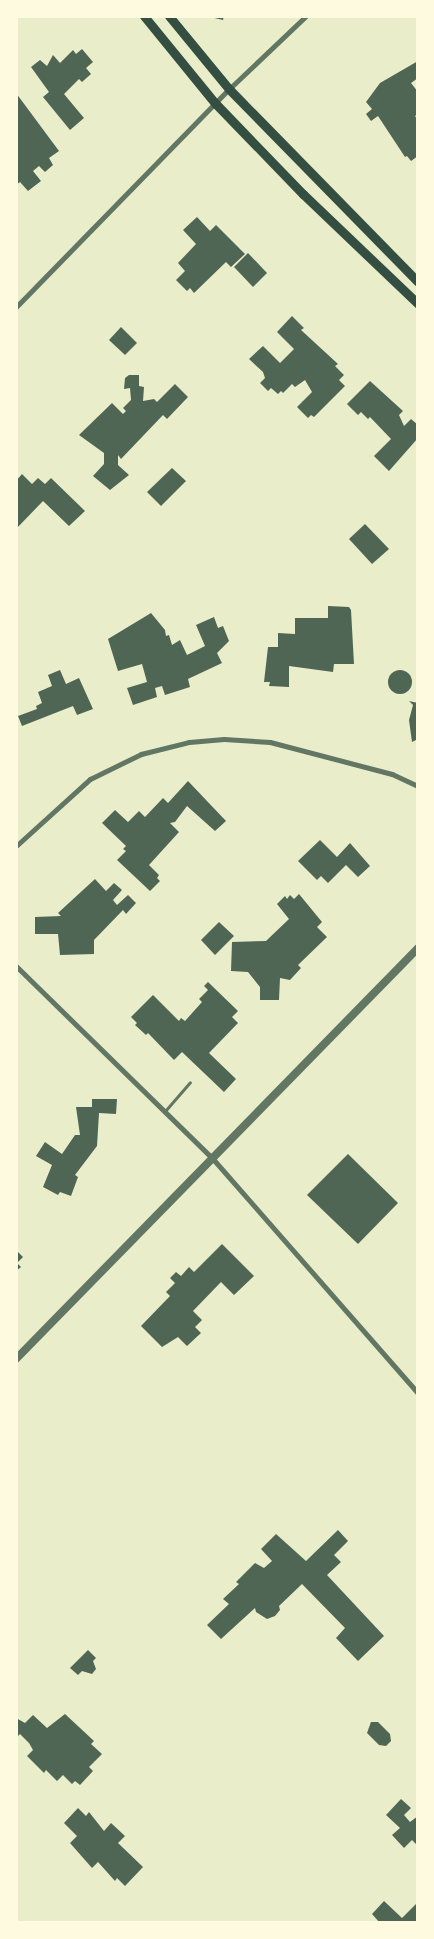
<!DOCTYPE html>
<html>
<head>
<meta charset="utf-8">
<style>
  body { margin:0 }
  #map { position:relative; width:434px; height:1939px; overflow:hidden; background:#e9edc9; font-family:Barlow,sans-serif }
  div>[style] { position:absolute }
  .building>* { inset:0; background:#4f6655 }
  .round { border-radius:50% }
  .service>* { height:3px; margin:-1.5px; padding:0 1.5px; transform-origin:1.5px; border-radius:1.5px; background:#617663 }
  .minor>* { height:5px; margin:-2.5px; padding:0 2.5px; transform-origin:2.5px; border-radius:2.5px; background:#617663 }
  .tertiary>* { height:8px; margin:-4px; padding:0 4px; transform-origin:4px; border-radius:4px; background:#617663 }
  .secondary>* { height:9px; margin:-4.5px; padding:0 4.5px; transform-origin:4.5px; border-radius:4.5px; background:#344e41 }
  span { translate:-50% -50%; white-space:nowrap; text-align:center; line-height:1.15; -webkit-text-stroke:4px #fefae0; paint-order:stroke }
  .frame { position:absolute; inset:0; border:18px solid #fefae0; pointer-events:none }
</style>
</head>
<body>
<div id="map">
  <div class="building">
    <i style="clip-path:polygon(206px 16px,224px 16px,223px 20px)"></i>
    <i style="clip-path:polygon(82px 49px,93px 62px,86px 68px,91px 74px,82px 82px,79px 79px,64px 94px,84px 118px,70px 130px,43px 97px,49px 92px,31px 67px,40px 60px,47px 66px,53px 55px,60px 63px,73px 50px,76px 54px)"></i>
    <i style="clip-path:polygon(418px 61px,418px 78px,411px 83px,418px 92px,418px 114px,415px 116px,418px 120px,418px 156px,411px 161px,407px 156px,405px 157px,378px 116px,371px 121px,366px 114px,372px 109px,366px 102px,380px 83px)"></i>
    <i style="clip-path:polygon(16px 93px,59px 151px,49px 158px,53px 165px,45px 172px,39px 166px,33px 171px,41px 181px,28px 191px,20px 182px,16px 185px)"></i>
    <i style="clip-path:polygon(197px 217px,210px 231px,216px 225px,245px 254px,231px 267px,226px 262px,194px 293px,190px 288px,187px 291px,176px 280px,185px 271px,178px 263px,196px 244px,183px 230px)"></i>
    <i style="clip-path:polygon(248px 253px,267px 273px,253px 287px,234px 267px)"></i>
    <i style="clip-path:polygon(292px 316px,304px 328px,301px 330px,338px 364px,335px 366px,344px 375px,339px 380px,345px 386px,314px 417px,311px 415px,308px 418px,297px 407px,312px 392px,305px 380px,295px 387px,292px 384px,283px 393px,281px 391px,278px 394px,271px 388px,268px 391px,260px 383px,265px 378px,263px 372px,249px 359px,263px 346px,280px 363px,294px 349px,277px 332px)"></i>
    <i style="clip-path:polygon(121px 327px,137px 343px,125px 355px,109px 340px)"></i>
    <i style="clip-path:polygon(129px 375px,139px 375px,139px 386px,144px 387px,143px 401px,154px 399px,157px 402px,175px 384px,188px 397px,167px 419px,163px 415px,121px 459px,118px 455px,118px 465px,129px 475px,110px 490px,93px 476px,104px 464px,104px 453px,79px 435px,112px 403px,123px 414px,126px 411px,123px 408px,131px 400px,130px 388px,124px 389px,125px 378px)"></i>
    <i style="clip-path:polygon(370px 381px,403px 411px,399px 415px,404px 426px,411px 419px,418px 425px,418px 438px,389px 471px,374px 456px,391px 439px,370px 417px,368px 419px,361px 412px,358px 415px,347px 404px)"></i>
    <i style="clip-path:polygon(172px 468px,186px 481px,161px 506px,147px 492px)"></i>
    <i style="clip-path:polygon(22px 474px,32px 484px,38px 478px,45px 484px,51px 478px,85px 511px,69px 526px,43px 501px,16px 529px,16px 481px)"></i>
    <i style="clip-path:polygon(365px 524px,389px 549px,372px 564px,349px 539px)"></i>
    <i style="clip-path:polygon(328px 606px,349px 607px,351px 610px,354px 664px,334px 664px,333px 672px,289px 666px,289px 687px,269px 686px,270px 682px,264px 682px,268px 647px,278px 647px,278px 633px,295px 634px,295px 618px,328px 618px)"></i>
    <i style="clip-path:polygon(151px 613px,165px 630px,166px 636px,169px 635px,172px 645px,180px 640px,187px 655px,205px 646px,196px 625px,214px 617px,218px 628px,223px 626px,229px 641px,217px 653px,222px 663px,188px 679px,190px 687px,165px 695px,162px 686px,155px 688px,157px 697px,133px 705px,127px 688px,147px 682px,142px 664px,118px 671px,108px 639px)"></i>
    <i style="clip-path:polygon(60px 670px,66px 684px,79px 678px,93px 709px,77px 715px,73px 706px,22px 726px,18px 716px,37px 709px,36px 706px,42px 703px,38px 692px,52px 686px,48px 675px)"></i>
    <i class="round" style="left:388px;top:670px;width:24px;height:24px"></i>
    <i style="clip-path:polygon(409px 701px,418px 703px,418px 739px,412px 742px,409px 720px,413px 705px)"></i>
    <i style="clip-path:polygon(188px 781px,226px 821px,215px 831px,187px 806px,175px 822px,170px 823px,179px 832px,149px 865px,159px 875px,157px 878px,160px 881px,150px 891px,117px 860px,126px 851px,123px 849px,126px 846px,102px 823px,115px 810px,128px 822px,139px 811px,145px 817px,163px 798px,168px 803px)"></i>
    <i style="clip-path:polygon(320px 840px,337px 857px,350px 843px,370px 866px,358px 877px,346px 865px,328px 883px,321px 876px,317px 880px,298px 861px)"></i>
    <i style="clip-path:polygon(95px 879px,106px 891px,114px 883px,122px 890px,113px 900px,117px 905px,128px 895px,136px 903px,126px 914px,123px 910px,94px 940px,94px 954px,60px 955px,58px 934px,35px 934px,35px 917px,61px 916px,58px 913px)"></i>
    <i style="clip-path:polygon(299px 894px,322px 922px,317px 927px,327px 937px,298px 965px,301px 968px,290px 980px,280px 978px,279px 1000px,260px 1000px,260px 987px,248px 972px,231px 971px,232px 942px,266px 941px,289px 919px,277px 904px,285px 896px,287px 899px,290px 895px,294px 899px)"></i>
    <i style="clip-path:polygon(219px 922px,234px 936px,215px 955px,201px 940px)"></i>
    <i style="clip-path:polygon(208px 982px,238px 1011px,232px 1017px,238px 1023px,209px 1053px,236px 1079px,224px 1092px,182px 1052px,174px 1060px,148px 1033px,146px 1035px,135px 1025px,137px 1023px,131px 1017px,153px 995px,179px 1021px,181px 1018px,185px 1021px,202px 1002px,199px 999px,208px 990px,204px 986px)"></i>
    <i style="clip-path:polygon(92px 1099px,117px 1099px,116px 1114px,99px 1113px,97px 1146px,75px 1175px,78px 1177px,71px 1196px,60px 1192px,58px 1195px,43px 1187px,52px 1165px,36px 1156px,45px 1142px,62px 1154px,75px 1135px,80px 1135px,76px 1107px,92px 1107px)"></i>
    <i style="clip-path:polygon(348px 1154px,398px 1203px,358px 1244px,307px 1195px)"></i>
    <i style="clip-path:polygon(222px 1244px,254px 1276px,234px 1295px,221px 1282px,193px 1311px,202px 1320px,195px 1327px,201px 1333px,187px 1346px,178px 1337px,162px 1347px,141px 1326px,170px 1296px,166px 1292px,175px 1283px,170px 1278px,176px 1272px,181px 1276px,189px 1267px,194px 1272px)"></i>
    <i style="clip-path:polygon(16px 1250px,23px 1257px,17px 1263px,21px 1267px,16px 1271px)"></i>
    <i style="clip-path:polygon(338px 1530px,348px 1541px,334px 1555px,341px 1562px,327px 1575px,384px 1636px,358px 1661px,336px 1638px,345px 1628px,302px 1584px,279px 1606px,280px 1610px,275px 1616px,267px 1619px,256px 1612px,255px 1608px,221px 1639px,207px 1625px,229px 1604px,223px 1599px,239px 1584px,236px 1582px,255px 1563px,264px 1568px,272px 1561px,261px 1549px,276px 1534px,306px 1561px)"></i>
    <i style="clip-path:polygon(88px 1650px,96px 1658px,93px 1661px,96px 1669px,92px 1674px,82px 1671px,78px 1675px,70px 1668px)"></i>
    <i style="clip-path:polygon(65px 1714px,94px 1741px,91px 1744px,102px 1754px,89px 1767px,93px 1771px,80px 1785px,75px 1781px,72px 1784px,63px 1775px,57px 1781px,46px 1770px,44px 1773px,27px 1756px,33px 1750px,29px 1743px,20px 1734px,16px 1738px,16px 1718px,25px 1723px,33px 1715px,47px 1728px)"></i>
    <i style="clip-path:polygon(371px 1722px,378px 1722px,390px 1734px,391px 1741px,386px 1746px,379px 1745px,367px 1733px)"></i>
    <i style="clip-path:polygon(401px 1799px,411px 1808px,404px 1815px,410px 1822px,418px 1816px,418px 1846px,412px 1840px,404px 1848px,392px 1835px,400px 1828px,386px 1815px)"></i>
    <i style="clip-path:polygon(78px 1808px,86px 1816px,89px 1812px,104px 1831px,111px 1823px,125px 1836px,118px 1843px,143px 1867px,125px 1886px,117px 1878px,115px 1881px,98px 1862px,92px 1868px,70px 1843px,77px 1836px,64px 1823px)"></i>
    <i style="clip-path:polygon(384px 1901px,402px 1918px,418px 1902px,418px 1923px,380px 1923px,372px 1914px)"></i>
  </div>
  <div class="service">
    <i style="left:165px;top:1111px;width:38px;rotate:-49deg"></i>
  </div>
  <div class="minor">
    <i style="left:16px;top:307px;width:305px;rotate:-45.7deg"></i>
    <i style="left:229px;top:89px;width:106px;rotate:-43.5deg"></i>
    <i style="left:16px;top:846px;width:100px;rotate:-42.2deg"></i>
    <i style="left:90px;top:779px;width:57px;rotate:-26.1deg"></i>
    <i style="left:141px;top:754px;width:49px;rotate:-14deg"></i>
    <i style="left:189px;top:742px;width:35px;rotate:-5deg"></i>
    <i style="left:224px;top:739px;width:46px;rotate:3.7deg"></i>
    <i style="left:270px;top:742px;width:126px;rotate:14.7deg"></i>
    <i style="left:392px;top:774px;width:29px;rotate:25deg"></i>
    <i style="left:16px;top:966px;width:276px;rotate:44.4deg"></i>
    <i style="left:213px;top:1159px;width:311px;rotate:48.8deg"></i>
  </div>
  <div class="tertiary">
    <i style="left:16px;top:1359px;width:575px;rotate:-45.63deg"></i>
  </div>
  <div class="secondary">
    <i style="left:144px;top:16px;width:112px;rotate:50.8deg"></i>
    <i style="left:215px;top:103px;width:127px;rotate:46deg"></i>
    <i style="left:303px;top:194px;width:159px;rotate:43.7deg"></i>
    <i style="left:169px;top:16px;width:94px;rotate:50.6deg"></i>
    <i style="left:229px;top:89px;width:270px;rotate:45.6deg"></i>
  </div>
  <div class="frame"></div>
</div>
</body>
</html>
